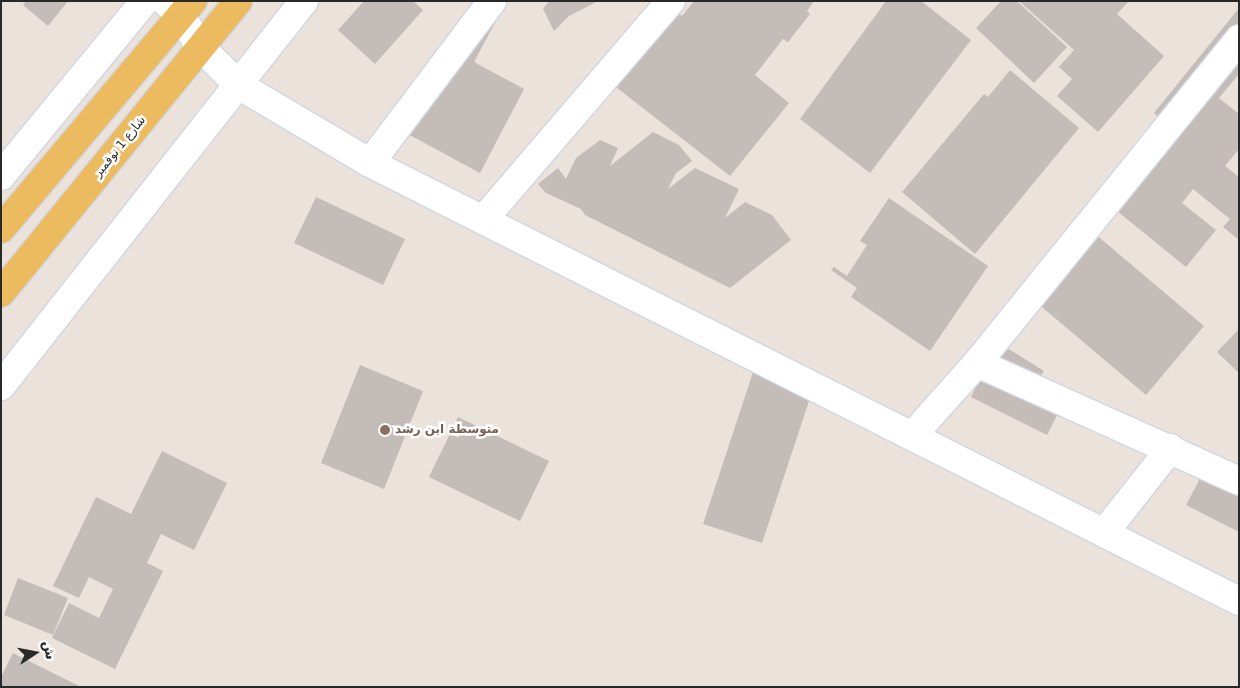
<!DOCTYPE html>
<html>
<head>
<meta charset="utf-8">
<style>
  body { margin:0 }
  #map { position:relative; width:1240px; height:688px; overflow:hidden; background:#ebe2db; font-family:"DejaVu Sans","Noto Sans Arabic",sans-serif }
  div>[style] { position:absolute }
  .building>* { inset:0; background:#c3bcb8 }
  .roads { filter:drop-shadow(1px 0 #d0d6e2) drop-shadow(-1px 0 #d0d6e2) drop-shadow(0 1px #d0d6e2) drop-shadow(0 -1px #d0d6e2) }
  .minor>* { height:28px; margin:-14px; padding:0 14px; transform-origin:14px; border-radius:14px; background:#fff }
  .major>* { height:28px; margin:-14px; padding:0 14px; transform-origin:14px; border-radius:14px; background:#ecba5f }
  .dots>* { width:14px; height:14px; translate:-50% -50%; box-sizing:border-box; border:2px solid #fff; border-radius:50% }
  span { translate:-50% -50%; white-space:nowrap; text-align:center; line-height:1.15; -webkit-text-stroke:5px #fff; paint-order:stroke }
  .street-label { font-size:12px; color:#292929 }
  .education-label { font-size:12px; color:#785e54; font-weight:700 }
  .left { translate:0 -50%; text-align:left }
  .frame { position:absolute; inset:0; border:2px solid #292929; pointer-events:none }
  .north { position:absolute; left:10px; top:628px; width:50px; height:50px; -webkit-text-stroke:4px #fff; paint-order:stroke; rotate:79deg; font-size:14px; font-weight:700; line-height:20px; text-align:center; color:#292929 }
  .north::after { content:''; display:block; margin:auto; width:18px; height:22px; background:#292929; clip-path:polygon(50% 0,100% 100%,50% 72%,0 100%) }
</style>
</head>
<body>
<div id="map">
  <div class="building">
    <i style="clip-path:polygon(26px 1px,68px 1px,48px 26px,23px 5px)"></i>
    <i style="clip-path:polygon(364px 1px,413px 1px,423px 10px,375px 64px,338px 30px)"></i>
    <i style="clip-path:polygon(549px 1px,598px 1px,569px 16px,554px 31px,543px 9px)"></i>
    <i style="clip-path:polygon(694px 1px,814px 1px,807px 11px,810px 14px,788px 42px,783px 39px,755px 75px,789px 103px,730px 176px,612px 84px,670px 6px,682px 16px)"></i>
    <i style="clip-path:polygon(886px 1px,921px 1px,971px 40px,870px 173px,800px 119px)"></i>
    <i style="clip-path:polygon(1001px 1px,1017px 1px,1067px 47px,1034px 83px,976px 28px)"></i>
    <i style="clip-path:polygon(1019px 1px,1129px 1px,1117px 14px,1164px 56px,1098px 132px,1057px 96px,1072px 79px,1059px 67px,1074px 50px)"></i>
    <i style="clip-path:polygon(475px 5px,498px 17px,474px 62px,524px 89px,480px 173px,406px 133px)"></i>
    <i style="clip-path:polygon(1239px 8px,1239px 74px,1219px 98px,1239px 114px,1239px 149px,1225px 166px,1239px 177px,1239px 240px,1223px 227px,1230px 219px,1193px 189px,1182px 203px,1216px 230px,1186px 267px,1101px 198px,1163px 121px,1154px 113px)"></i>
    <i style="clip-path:polygon(1010px 70px,1079px 128px,975px 254px,902px 192px,984px 94px,988px 97px)"></i>
    <i style="clip-path:polygon(653px 132px,679px 145px,692px 161px,676px 173px,668px 189px,695px 168px,739px 189px,725px 218px,745px 202px,772px 215px,791px 240px,730px 288px,585px 215px,581px 209px,546px 193px,538px 184px,558px 168px,566px 179px,576px 158px,600px 140px,618px 148px,610px 166px)"></i>
    <i style="clip-path:polygon(316px 197px,405px 239px,383px 285px,294px 243px)"></i>
    <i style="clip-path:polygon(889px 198px,988px 266px,930px 351px,851px 297px,857px 288px,831px 270px,834px 267px,847px 276px,867px 245px,860px 241px)"></i>
    <i style="clip-path:polygon(1094px 233px,1204px 326px,1146px 395px,1036px 302px)"></i>
    <i style="clip-path:polygon(1239px 329px,1239px 373px,1217px 352px)"></i>
    <i style="clip-path:polygon(1007px 348px,1044px 371px,1032px 389px,996px 365px)"></i>
    <i style="clip-path:polygon(360px 365px,423px 391px,384px 489px,321px 463px)"></i>
    <i style="clip-path:polygon(755px 366px,814px 386px,762px 543px,703px 524px)"></i>
    <i style="clip-path:polygon(985px 367px,1062px 405px,1047px 435px,971px 397px)"></i>
    <i style="clip-path:polygon(458px 417px,549px 461px,520px 521px,429px 477px)"></i>
    <i style="clip-path:polygon(162px 451px,227px 483px,194px 550px,161px 534px,147px 563px,163px 571px,115px 669px,52px 638px,69px 603px,99px 618px,113px 589px,89px 577px,79px 598px,53px 586px,96px 497px,131px 514px)"></i>
    <i style="clip-path:polygon(1202px 475px,1239px 495px,1239px 532px,1186px 505px)"></i>
    <i style="clip-path:polygon(18px 578px,68px 598px,53px 635px,4px 615px)"></i>
    <i style="clip-path:polygon(13px 653px,81px 687px,1px 687px,1px 677px)"></i>
  </div>
  <div class="roads">
    <div class="minor">
      <i style="left:165px;top:1px;width:22px;rotate:43deg"></i>
      <i style="left:181px;top:16px;width:36px;rotate:58deg"></i>
      <i style="left:200px;top:47px;width:56px;rotate:44.3deg"></i>
      <i style="left:240px;top:86px;width:151px;rotate:30.6deg"></i>
      <i style="left:370px;top:163px;width:973px;rotate:26.75deg"></i>
      <i style="left:370px;top:163px;width:203px;rotate:-53deg"></i>
      <i style="left:1px;top:176px;width:227px;rotate:-50.6deg"></i>
      <i style="left:483px;top:220px;width:289px;rotate:-49.4deg"></i>
      <i style="left:977px;top:363px;width:287px;rotate:24.2deg"></i>
      <i style="left:1px;top:386px;width:490px;rotate:-51.8deg"></i>
      <i style="left:912px;top:436px;width:98px;rotate:-48.3deg"></i>
      <i style="left:977px;top:363px;width:417px;rotate:-51deg"></i>
      <i style="left:1104px;top:533px;width:108px;rotate:-51.8deg"></i>
    </div>
    <div class="major">
      <i style="left:1px;top:229px;width:298px;rotate:-49.9deg"></i>
      <i style="left:1px;top:293px;width:376px;rotate:-50.9deg"></i>
    </div>
  </div>
  <div class="dots">
    <i style="left:385px;top:430px;background:#8d6e63"></i>
  </div>
  <div class="street-label">
    <span style="left:120px;top:147px;rotate:-51deg">شارع 1 نوفمبر</span>
  </div>
  <div class="education-label">
    <span class="left" style="left:395px;top:430px">متوسطة ابن رشد</span>
  </div>
  <div class="frame"></div>
  <div class="north">ش</div>
</div>
</body>
</html>
